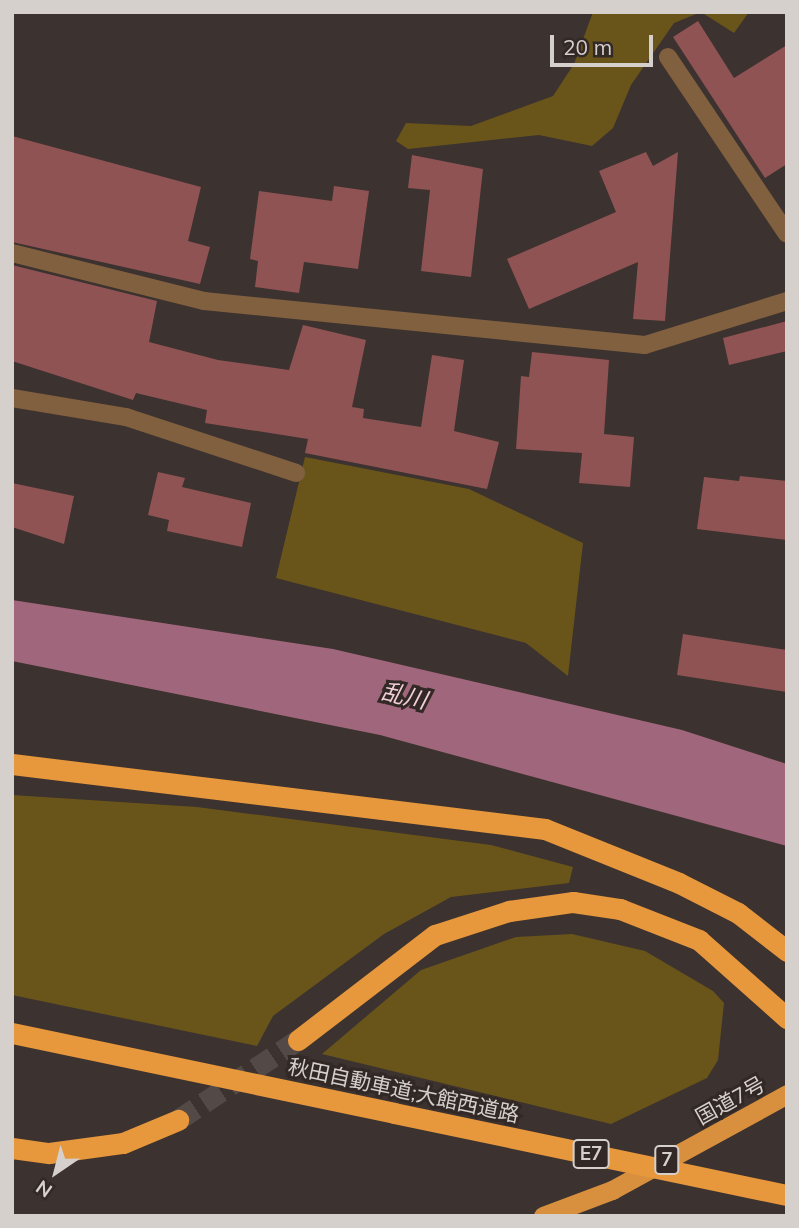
<!DOCTYPE html>
<html>
<head>
<meta charset="utf-8">
<style>
  body { margin:0 }
  #map { position:relative; width:799px; height:1228px; overflow:hidden; background:#3c322f; font-family:Mulish,"Noto Sans JP",sans-serif }
  div>[style] { position:absolute }
  .green>* { inset:0; background:#69551a }
  .water>* { inset:0; background:#a0667c }
  .building>* { inset:0; background:#8f5354 }
  .motorway-tunnel>* { height:21px; margin-top:-10.5px; transform-origin:0; background:repeating-linear-gradient(90deg,#534a47 0 21px,transparent 0 31px) }
  .minor>* { height:18px; margin:-9px; padding:0 9px; transform-origin:9px; border-radius:9px; background:#81603f }
  .trunk>* { height:19px; margin:-9.5px; padding:0 9.5px; transform-origin:9.5px; border-radius:9.5px; background:#d8903e }
  .motorway>* { height:21px; margin:-10.5px; padding:0 10.5px; transform-origin:10.5px; border-radius:10.5px; background:#e7973c }
  .motorway-bridge>* { height:21px; margin:-10.5px; padding:0 10.5px; transform-origin:10.5px; border-radius:10.5px; background:#e7973c }
  span { translate:-50% -50%; white-space:nowrap; text-align:center; line-height:1.15; -webkit-text-stroke:6px #322825; paint-order:stroke }
  .shield-label span { padding:2px 5px; background:#322825; border:2px solid; border-radius:5px; -webkit-text-stroke-width:0 }
  .shield-label { font-size:19px; color:#d6d0cd; font-weight:700 }
  .street-label { font-size:21px; color:#d6d0cd }
  .water-label { font-size:23px; color:#f3cfdb; font-style:italic }
  .frame { position:absolute; inset:0; border:14px solid #d6d0cd; pointer-events:none }
  .north { position:absolute; left:21px; top:1137px; width:70px; height:70px; -webkit-text-stroke:5px #322825; paint-order:stroke; rotate:215deg; font-size:19px; font-weight:700; line-height:28px; text-align:center; color:#d6d0cd }
  .north::after { content:''; display:block; margin:auto; width:24px; height:32px; background:#d6d0cd; clip-path:polygon(50% 0,100% 100%,50% 72%,0 100%) }
  .scale { position:absolute; left:550px; top:35px; width:103px; height:32px; box-sizing:border-box; border:4px solid #d6d0cd; border-top:0; padding-left:9px; font-size:21px; line-height:24px; white-space:nowrap; color:#d6d0cd; -webkit-text-stroke:5px #322825; paint-order:stroke }
</style>
</head>
<body>
<div id="map">
  <div class="green">
    <i style="clip-path:polygon(593px 12px,749px 12px,734px 33px,701px 12px,674px 23px,631px 85px,613px 128px,592px 146px,539px 135px,408px 149px,396px 141px,406px 123px,471px 126px,553px 96px,574px 64px)"></i>
    <i style="clip-path:polygon(305px 457px,469px 489px,583px 543px,568px 676px,526px 643px,276px 578px)"></i>
    <i style="clip-path:polygon(12px 795px,197px 807px,491px 845px,573px 867px,569px 883px,451px 897px,384px 934px,273px 1016px,257px 1046px,12px 995px)"></i>
    <i style="clip-path:polygon(572px 934px,645px 951px,713px 991px,724px 1003px,718px 1060px,707px 1078px,611px 1124px,322px 1054px,421px 970px,516px 937px)"></i>
  </div>
  <div class="water">
    <i style="clip-path:polygon(12px 600px,333px 649px,682px 730px,787px 764px,787px 846px,380px 735px,12px 661px)"></i>
  </div>
  <div class="building">
    <i style="clip-path:polygon(698px 21px,734px 78px,787px 45px,787px 164px,765px 178px,673px 37px)"></i>
    <i style="clip-path:polygon(12px 136px,201px 187px,188px 241px,210px 247px,200px 284px,12px 242px)"></i>
    <i style="clip-path:polygon(646px 152px,653px 166px,678px 152px,665px 321px,633px 319px,638px 262px,529px 309px,507px 259px,616px 212px,599px 171px)"></i>
    <i style="clip-path:polygon(412px 155px,483px 169px,471px 277px,421px 271px,430px 190px,408px 188px)"></i>
    <i style="clip-path:polygon(334px 186px,369px 191px,358px 269px,304px 262px,299px 293px,255px 287px,258px 261px,250px 259px,259px 191px,332px 201px)"></i>
    <i style="clip-path:polygon(12px 265px,157px 301px,149px 342px,218px 360px,289px 370px,303px 325px,366px 340px,352px 407px,364px 409px,363px 418px,421px 427px,432px 355px,464px 360px,454px 431px,499px 442px,487px 489px,305px 453px,308px 439px,205px 423px,207px 410px,136px 393px,133px 400px,12px 361px)"></i>
    <i style="clip-path:polygon(787px 321px,787px 351px,729px 365px,723px 338px)"></i>
    <i style="clip-path:polygon(532px 352px,609px 360px,604px 434px,634px 437px,630px 487px,579px 483px,582px 453px,516px 449px,521px 376px,529px 377px)"></i>
    <i style="clip-path:polygon(158px 472px,185px 478px,182px 487px,251px 503px,242px 547px,167px 531px,169px 520px,148px 515px)"></i>
    <i style="clip-path:polygon(740px 476px,787px 481px,787px 540px,697px 529px,704px 477px,739px 481px)"></i>
    <i style="clip-path:polygon(12px 483px,74px 496px,64px 544px,12px 527px)"></i>
    <i style="clip-path:polygon(683px 634px,787px 650px,787px 692px,677px 675px)"></i>
  </div>
  <div class="motorway-tunnel">
    <i style="left:178px;top:1120px;width:144px;rotate:-33.7deg"></i>
  </div>
  <div class="minor">
    <i style="left:668px;top:57px;width:213px;rotate:56.1deg"></i>
    <i style="left:12px;top:253px;width:198px;rotate:14deg"></i>
    <i style="left:204px;top:301px;width:443px;rotate:5.7deg"></i>
    <i style="left:645px;top:345px;width:149px;rotate:-17.2deg"></i>
    <i style="left:12px;top:398px;width:116px;rotate:9.5deg"></i>
    <i style="left:126px;top:417px;width:179px;rotate:18.2deg"></i>
  </div>
  <div class="trunk">
    <i style="left:543px;top:1216px;width:74px;rotate:-20.6deg"></i>
    <i style="left:612px;top:1190px;width:200px;rotate:-28.7deg"></i>
  </div>
  <div class="motorway">
    <i style="left:12px;top:764px;width:537px;rotate:6.95deg"></i>
    <i style="left:545px;top:829px;width:144px;rotate:21.9deg"></i>
    <i style="left:679px;top:883px;width:66px;rotate:27deg"></i>
    <i style="left:738px;top:913px;width:62px;rotate:37.8deg"></i>
    <i style="left:12px;top:1033px;width:390px;rotate:11.8deg"></i>
    <i style="left:298px;top:1040px;width:173px;rotate:-37.5deg"></i>
    <i style="left:435px;top:935px;width:78px;rotate:-18deg"></i>
    <i style="left:509px;top:911px;width:65px;rotate:-8deg"></i>
    <i style="left:573px;top:902px;width:48px;rotate:8.5deg"></i>
    <i style="left:620px;top:909px;width:85px;rotate:21.4deg"></i>
    <i style="left:699px;top:940px;width:118px;rotate:41.6deg"></i>
    <i style="left:12px;top:1148px;width:37px;rotate:8deg"></i>
    <i style="left:49px;top:1153px;width:75px;rotate:-7.7deg"></i>
    <i style="left:123px;top:1143px;width:60px;rotate:-22.7deg"></i>
  </div>
  <div class="motorway-bridge">
    <i style="left:394px;top:1113px;width:401px;rotate:11.8deg"></i>
  </div>
  <div class="shield-label">
    <span style="left:591px;top:1154px">E7</span>
    <span style="left:667px;top:1160px">7</span>
  </div>
  <div class="street-label">
    <span style="left:404px;top:1090px;rotate:12deg">秋田自動車道;大館西道路</span>
    <span style="left:730px;top:1100px;rotate:-29deg">国道7号</span>
  </div>
  <div class="water-label">
    <span style="left:404px;top:696px;rotate:13deg">乱川</span>
  </div>
  <div class="frame"></div>
  <div class="north">N</div>
  <div class="scale">20 m</div>
</div>
</body>
</html>
